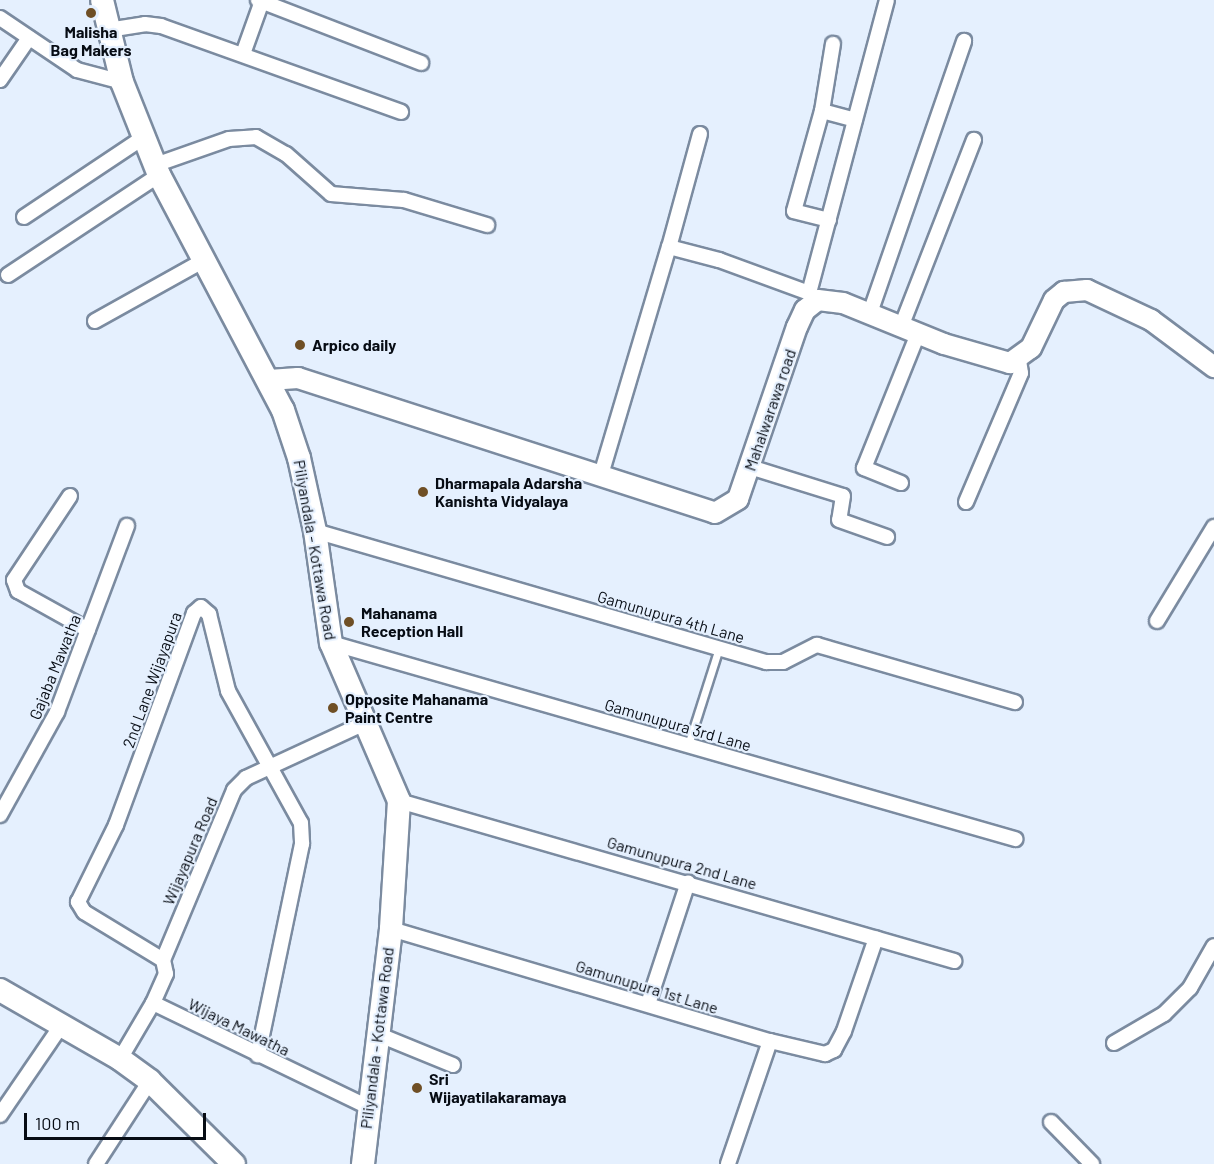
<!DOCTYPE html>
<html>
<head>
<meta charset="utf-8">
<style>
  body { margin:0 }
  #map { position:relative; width:1214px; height:1164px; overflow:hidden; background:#e5f0fe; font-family:Barlow,sans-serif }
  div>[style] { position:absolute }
  .roads { filter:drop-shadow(2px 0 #7b8ba0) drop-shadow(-2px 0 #7b8ba0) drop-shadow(0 2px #7b8ba0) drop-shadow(0 -2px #7b8ba0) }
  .lane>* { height:7px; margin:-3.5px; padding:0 3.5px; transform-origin:3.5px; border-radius:3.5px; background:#fff }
  .street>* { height:14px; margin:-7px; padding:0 7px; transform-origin:7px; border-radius:7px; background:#fff }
  .secondary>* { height:20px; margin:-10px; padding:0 10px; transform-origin:10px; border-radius:10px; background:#fff }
  .primary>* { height:22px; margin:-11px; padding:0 11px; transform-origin:11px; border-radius:11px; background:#fff }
  .dots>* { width:16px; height:16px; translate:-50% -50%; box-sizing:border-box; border:3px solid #e5f0fe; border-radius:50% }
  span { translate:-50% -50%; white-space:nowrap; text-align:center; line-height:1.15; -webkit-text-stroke:4.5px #e5f0fe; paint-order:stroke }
  .poi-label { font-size:16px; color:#070c14; font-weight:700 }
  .left { translate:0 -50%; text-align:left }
  .street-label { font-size:16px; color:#070c14 }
  .scale { position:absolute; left:24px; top:1113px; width:182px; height:27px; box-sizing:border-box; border:3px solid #070c14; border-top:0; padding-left:8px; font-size:18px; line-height:21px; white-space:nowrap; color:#070c14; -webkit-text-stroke:4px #e5f0fe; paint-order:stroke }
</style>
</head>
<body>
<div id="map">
  <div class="roads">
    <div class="lane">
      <i style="left:688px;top:745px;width:102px;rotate:-72.3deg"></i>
    </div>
    <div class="street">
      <i style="left:258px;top:0;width:175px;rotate:21.1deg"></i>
      <i style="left:0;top:18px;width:93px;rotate:34deg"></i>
      <i style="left:77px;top:70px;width:47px;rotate:14.9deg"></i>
      <i style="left:108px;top:30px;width:37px;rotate:-9deg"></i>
      <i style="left:145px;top:24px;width:16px;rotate:7deg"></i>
      <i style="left:161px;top:26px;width:255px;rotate:19.7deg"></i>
      <i style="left:243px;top:54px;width:56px;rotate:-70.3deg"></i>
      <i style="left:0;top:80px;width:51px;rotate:-55.4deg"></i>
      <i style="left:822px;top:111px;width:68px;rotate:-80.7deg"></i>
      <i style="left:700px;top:134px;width:117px;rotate:105.3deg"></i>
      <i style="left:669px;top:247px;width:52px;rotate:14.6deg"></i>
      <i style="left:719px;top:260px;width:96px;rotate:20.1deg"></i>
      <i style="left:155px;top:165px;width:78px;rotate:-19.4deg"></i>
      <i style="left:229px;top:139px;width:27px;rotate:-4deg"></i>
      <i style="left:256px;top:137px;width:34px;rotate:30deg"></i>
      <i style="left:286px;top:154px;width:60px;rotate:41.6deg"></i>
      <i style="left:331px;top:194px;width:73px;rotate:4.7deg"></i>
      <i style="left:404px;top:200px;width:87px;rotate:16.8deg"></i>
      <i style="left:24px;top:217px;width:144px;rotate:-33.7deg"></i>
      <i style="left:829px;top:220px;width:36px;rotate:-166deg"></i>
      <i style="left:794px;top:211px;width:104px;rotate:-74.4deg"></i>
      <i style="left:822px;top:111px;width:34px;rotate:15deg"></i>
      <i style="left:8px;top:275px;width:181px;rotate:-33.5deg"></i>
      <i style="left:814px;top:302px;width:10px;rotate:-119deg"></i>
      <i style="left:809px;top:293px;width:303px;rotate:-75.1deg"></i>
      <i style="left:870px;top:313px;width:288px;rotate:-70.9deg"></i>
      <i style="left:95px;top:321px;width:124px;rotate:-29.1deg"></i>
      <i style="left:901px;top:327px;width:201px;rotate:-68.7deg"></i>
      <i style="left:750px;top:467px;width:97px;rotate:17.3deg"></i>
      <i style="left:843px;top:496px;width:24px;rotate:99deg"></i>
      <i style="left:839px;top:520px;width:51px;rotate:19.5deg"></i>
      <i style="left:600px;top:478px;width:241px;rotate:-73.4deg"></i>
      <i style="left:901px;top:483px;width:40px;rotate:-158deg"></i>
      <i style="left:864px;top:468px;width:144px;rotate:-68.1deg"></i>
      <i style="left:70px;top:496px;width:101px;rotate:123.7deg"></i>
      <i style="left:14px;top:580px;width:12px;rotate:70deg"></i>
      <i style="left:18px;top:591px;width:80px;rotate:29.1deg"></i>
      <i style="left:966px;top:502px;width:140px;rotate:-66.9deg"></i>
      <i style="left:1021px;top:373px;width:13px;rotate:-99deg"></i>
      <i style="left:315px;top:531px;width:470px;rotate:16.2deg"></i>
      <i style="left:766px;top:662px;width:17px"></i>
      <i style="left:783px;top:662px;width:38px;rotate:-27deg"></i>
      <i style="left:817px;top:645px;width:206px;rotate:16.1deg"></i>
      <i style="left:1157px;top:621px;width:110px;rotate:-58.8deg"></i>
      <i style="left:331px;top:643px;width:712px;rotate:15.99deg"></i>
      <i style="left:399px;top:801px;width:578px;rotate:16.08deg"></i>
      <i style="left:0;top:815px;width:118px;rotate:-61deg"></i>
      <i style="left:57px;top:712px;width:199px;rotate:-69.4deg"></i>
      <i style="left:391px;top:929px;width:395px;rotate:16.5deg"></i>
      <i style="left:770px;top:1041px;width:130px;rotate:108.9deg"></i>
      <i style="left:163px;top:960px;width:184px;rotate:-67.3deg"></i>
      <i style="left:234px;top:790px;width:17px;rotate:-45deg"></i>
      <i style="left:246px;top:778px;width:129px;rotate:-24.8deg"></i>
      <i style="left:153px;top:1003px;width:32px;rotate:-66deg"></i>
      <i style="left:166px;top:974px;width:14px;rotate:-102deg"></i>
      <i style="left:163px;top:960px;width:92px;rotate:-148.7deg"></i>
      <i style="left:84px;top:912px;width:12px;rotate:-121deg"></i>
      <i style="left:78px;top:902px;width:86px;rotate:-63.7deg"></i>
      <i style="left:116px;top:825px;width:226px;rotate:-69.8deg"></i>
      <i style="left:194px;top:613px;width:9px;rotate:-41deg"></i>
      <i style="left:201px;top:607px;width:11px;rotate:41deg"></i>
      <i style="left:209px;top:614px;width:79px;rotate:76.1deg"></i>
      <i style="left:228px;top:691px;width:151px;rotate:61.1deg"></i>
      <i style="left:301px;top:823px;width:21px;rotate:87deg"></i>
      <i style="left:302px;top:844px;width:216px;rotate:101.8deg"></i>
      <i style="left:648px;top:1004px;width:128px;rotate:-71.8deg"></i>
      <i style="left:377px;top:1034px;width:82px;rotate:22.2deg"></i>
      <i style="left:770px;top:1041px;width:57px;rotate:13.3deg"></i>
      <i style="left:825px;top:1054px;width:10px;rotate:-24deg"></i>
      <i style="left:834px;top:1050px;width:21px;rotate:-62deg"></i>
      <i style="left:844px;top:1031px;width:98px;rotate:-71deg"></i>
      <i style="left:1114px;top:1043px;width:58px;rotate:-30.1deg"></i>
      <i style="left:1164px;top:1014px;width:37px;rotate:-45deg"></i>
      <i style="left:1190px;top:988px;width:48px;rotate:-60.3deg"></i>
      <i style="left:120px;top:1059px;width:65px;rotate:-59.5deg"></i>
      <i style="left:153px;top:1003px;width:239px;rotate:25.8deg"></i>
      <i style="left:0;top:1115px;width:112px;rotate:-55.6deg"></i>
      <i style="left:1051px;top:1122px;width:59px;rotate:45.7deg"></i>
      <i style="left:96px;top:1164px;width:99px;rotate:-57deg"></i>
    </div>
    <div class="secondary">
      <i style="left:269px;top:380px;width:29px;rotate:-4deg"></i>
      <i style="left:298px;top:378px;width:438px;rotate:17.9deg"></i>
      <i style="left:715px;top:513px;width:27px;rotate:-31deg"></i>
      <i style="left:738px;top:499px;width:182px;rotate:-71.1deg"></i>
      <i style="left:797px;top:327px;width:19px;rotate:-65deg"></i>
      <i style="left:805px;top:310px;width:16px;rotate:-38deg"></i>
      <i style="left:818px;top:300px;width:25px;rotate:7deg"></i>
      <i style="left:843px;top:303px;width:109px;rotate:22.1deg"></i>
      <i style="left:944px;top:344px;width:69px;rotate:16.1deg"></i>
      <i style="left:1010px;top:363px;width:26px;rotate:-36deg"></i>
      <i style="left:1031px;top:348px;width:53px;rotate:-64.4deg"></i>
      <i style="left:1054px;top:300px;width:13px;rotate:-39deg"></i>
      <i style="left:1064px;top:292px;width:23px;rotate:-5deg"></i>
      <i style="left:1087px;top:290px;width:71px;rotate:25.1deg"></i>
      <i style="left:1151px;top:320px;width:79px;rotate:36.7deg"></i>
    </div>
    <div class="primary">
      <i style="left:102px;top:0;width:84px;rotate:76.3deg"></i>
      <i style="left:122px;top:82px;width:100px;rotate:68.3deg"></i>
      <i style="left:159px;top:175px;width:266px;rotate:62.2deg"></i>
      <i style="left:283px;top:410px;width:51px;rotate:71.6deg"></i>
      <i style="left:299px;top:458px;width:75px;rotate:77.6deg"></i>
      <i style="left:315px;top:531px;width:113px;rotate:81.9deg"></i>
      <i style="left:331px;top:643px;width:172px;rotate:66.7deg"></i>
      <i style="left:399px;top:801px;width:128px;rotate:93.6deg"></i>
      <i style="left:391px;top:929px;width:237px;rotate:96.8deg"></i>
      <i style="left:0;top:990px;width:138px;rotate:29.9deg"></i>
      <i style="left:120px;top:1059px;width:37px;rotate:36deg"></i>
      <i style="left:150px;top:1081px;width:118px;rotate:44.7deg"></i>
    </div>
  </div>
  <div class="dots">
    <i style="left:91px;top:13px;background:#6f4f25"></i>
    <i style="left:300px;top:345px;background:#6f4f25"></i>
    <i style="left:423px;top:492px;background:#6f4f25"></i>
    <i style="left:349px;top:622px;background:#6f4f25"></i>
    <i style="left:333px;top:708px;background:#6f4f25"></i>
    <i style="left:417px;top:1088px;background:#6f4f25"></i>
  </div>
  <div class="poi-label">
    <span style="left:91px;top:41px">Malisha<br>Bag Makers</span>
    <span class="left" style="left:312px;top:345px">Arpico daily</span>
    <span class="left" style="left:435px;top:492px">Dharmapala Adarsha<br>Kanishta Vidyalaya</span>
    <span class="left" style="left:361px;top:622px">Mahanama<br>Reception Hall</span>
    <span class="left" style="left:345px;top:708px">Opposite Mahanama<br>Paint Centre</span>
    <span class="left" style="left:429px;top:1088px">Sri<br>Wijayatilakaramaya</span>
  </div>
  <div class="street-label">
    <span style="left:770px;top:410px;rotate:-71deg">Mahalwarawa road</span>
    <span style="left:315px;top:550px;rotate:80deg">Piliyandala - Kottawa Road</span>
    <span style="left:671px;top:617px;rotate:16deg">Gamunupura 4th Lane</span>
    <span style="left:55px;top:667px;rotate:-68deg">Gajaba Mawatha</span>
    <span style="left:152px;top:680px;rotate:-70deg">2nd Lane Wijayapura</span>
    <span style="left:678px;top:725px;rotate:16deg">Gamunupura 3rd Lane</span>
    <span style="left:190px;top:851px;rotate:-67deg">Wijayapura Road</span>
    <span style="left:682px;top:863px;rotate:16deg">Gamunupura 2nd Lane</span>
    <span style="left:647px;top:987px;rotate:17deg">Gamunupura 1st Lane</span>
    <span style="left:239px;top:1027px;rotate:26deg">Wijaya Mawatha</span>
    <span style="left:377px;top:1038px;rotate:-83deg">Piliyandala - Kottawa Road</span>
  </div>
  <div class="scale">100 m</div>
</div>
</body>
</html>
